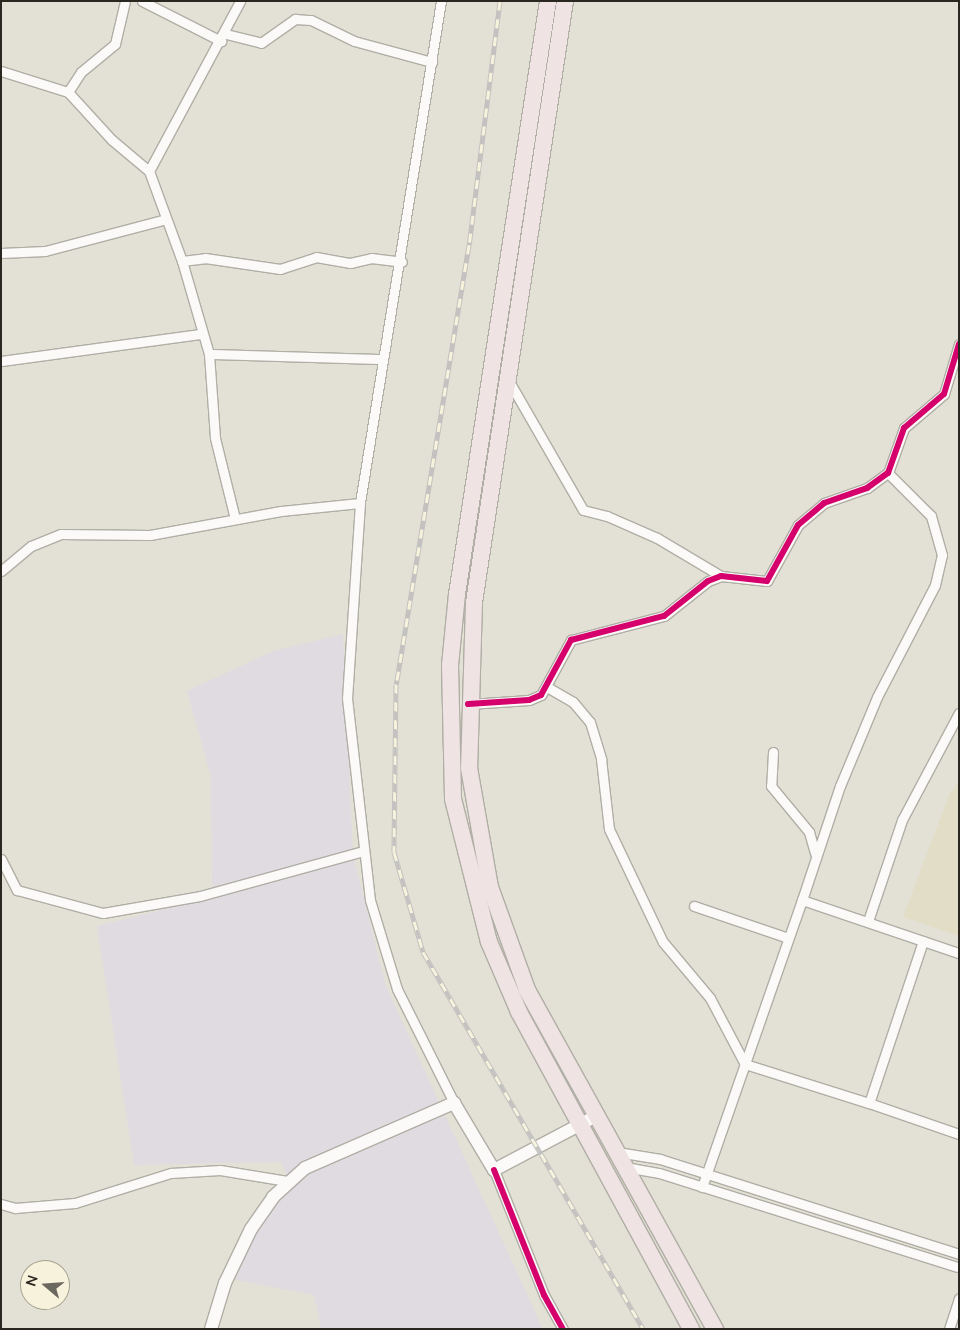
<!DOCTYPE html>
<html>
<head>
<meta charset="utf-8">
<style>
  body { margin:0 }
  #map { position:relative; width:960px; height:1330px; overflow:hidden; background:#e3e1d5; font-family:Mulish,sans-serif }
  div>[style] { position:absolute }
  .built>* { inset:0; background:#e1ddc7 }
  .industrial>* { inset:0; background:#e0dbe1 }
  .roads { filter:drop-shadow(1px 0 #b0aea5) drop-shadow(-1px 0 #b0aea5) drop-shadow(0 1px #b0aea5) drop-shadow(0 -1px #b0aea5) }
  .street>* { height:9px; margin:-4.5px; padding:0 4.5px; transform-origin:4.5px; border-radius:4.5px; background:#fbfaf9 }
  .secondary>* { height:12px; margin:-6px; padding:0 6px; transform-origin:6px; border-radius:6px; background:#fbfaf9 }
  .highway>* { height:16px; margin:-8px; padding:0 8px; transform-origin:8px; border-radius:8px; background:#efe3e4 }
  .rail>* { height:5px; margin-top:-2.5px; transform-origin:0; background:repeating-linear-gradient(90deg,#f7f2dc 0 9px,#c3c2c0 0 18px); box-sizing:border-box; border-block:1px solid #c3c2c0 }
  .cycleway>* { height:6px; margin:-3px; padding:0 3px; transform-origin:3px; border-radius:3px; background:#d6006c }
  span { translate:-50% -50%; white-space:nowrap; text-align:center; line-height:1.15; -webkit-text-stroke:4.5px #f7f2dc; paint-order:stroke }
  .frame { position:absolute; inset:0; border:2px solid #29271f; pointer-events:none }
  .north { position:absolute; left:20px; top:1260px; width:50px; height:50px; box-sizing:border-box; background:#f7f2dc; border:1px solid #a5a190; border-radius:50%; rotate:288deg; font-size:14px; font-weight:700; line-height:20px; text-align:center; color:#29271f }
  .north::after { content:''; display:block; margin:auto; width:18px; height:22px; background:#6a685f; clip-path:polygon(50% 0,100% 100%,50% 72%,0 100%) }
</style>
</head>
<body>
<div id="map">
  <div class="built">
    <i style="clip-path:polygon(959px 782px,959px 936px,903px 917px,949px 795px)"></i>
  </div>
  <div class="industrial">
    <i style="clip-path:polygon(343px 634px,353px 854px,385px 984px,543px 1329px,321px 1329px,314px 1295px,226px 1278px,288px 1181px,282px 1162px,134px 1165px,97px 926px,212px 897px,211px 777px,187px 691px,273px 651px)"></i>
  </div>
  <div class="roads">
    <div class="street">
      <i style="left:142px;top:1px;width:89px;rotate:26.9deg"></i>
      <i style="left:441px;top:1px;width:508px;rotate:99.17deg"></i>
      <i style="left:360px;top:503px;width:195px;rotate:93.8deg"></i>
      <i style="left:347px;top:698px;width:203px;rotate:83.5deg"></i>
      <i style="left:370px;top:900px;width:93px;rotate:73.1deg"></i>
      <i style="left:397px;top:989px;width:127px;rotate:63.4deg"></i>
      <i style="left:226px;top:34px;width:36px;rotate:14deg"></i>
      <i style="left:261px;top:43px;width:42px;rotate:-35.2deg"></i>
      <i style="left:295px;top:19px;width:16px;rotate:4deg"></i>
      <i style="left:311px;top:20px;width:48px;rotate:26deg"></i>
      <i style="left:354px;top:41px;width:81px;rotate:15.1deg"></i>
      <i style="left:1px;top:71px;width:70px;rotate:17.4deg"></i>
      <i style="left:68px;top:92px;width:65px;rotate:47.5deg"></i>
      <i style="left:112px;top:140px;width:48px;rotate:40deg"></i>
      <i style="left:149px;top:171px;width:96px;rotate:69.9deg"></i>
      <i style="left:182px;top:261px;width:97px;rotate:73.8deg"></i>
      <i style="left:209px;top:354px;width:173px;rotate:1.7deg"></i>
      <i style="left:68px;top:92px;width:24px;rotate:-57deg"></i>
      <i style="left:81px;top:72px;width:44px;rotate:-39.5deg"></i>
      <i style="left:115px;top:44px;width:44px;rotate:-76.9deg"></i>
      <i style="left:149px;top:171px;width:193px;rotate:-61.8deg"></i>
      <i style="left:1px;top:253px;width:44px;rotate:-2.6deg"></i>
      <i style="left:45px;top:251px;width:125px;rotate:-14.8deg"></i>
      <i style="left:182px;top:261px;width:23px;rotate:-7deg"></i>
      <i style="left:205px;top:258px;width:76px;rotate:8.3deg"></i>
      <i style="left:280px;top:269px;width:38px;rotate:-18deg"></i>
      <i style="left:316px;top:257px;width:35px;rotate:10deg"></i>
      <i style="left:350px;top:263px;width:22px;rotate:-13deg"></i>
      <i style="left:371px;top:258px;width:31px;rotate:7deg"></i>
      <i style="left:209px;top:354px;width:84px;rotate:85.9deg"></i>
      <i style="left:215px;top:438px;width:83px;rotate:76.1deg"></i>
      <i style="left:1px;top:361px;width:202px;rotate:-7.7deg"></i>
      <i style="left:510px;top:383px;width:146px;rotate:60.1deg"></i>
      <i style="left:583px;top:510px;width:25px;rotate:14deg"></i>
      <i style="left:607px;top:516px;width:55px;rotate:23.7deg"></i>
      <i style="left:657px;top:538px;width:74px;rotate:30.7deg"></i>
      <i style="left:1px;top:571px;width:39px;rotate:-40deg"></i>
      <i style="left:31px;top:546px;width:32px;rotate:-22deg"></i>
      <i style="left:61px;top:534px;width:89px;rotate:0.6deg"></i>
      <i style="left:150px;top:535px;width:133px;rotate:-10.4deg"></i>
      <i style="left:281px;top:511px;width:79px;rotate:-5.8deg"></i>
      <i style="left:547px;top:687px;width:30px;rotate:30deg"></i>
      <i style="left:573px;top:702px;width:26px;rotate:50deg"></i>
      <i style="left:590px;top:722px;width:39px;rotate:73deg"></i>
      <i style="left:601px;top:759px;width:70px;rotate:83.5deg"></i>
      <i style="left:609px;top:829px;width:125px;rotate:64.5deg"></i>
      <i style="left:663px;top:942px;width:73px;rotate:50deg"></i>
      <i style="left:710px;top:998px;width:75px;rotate:62.1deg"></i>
      <i style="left:745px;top:1064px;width:130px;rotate:17.5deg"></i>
      <i style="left:469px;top:704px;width:60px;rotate:-3.8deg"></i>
      <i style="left:529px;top:700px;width:13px;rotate:-23deg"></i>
      <i style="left:541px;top:695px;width:63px;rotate:-61.4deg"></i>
      <i style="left:571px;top:640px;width:96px;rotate:-14.5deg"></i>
      <i style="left:664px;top:616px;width:56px;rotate:-38.5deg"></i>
      <i style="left:708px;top:581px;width:14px;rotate:-21deg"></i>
      <i style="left:721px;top:576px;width:46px;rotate:6.2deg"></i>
      <i style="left:767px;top:581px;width:64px;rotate:-61deg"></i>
      <i style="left:798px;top:525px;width:34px;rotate:-40deg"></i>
      <i style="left:824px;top:503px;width:46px;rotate:-19.2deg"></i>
      <i style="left:867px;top:488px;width:26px;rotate:-36deg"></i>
      <i style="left:888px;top:473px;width:48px;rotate:-70.4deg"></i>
      <i style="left:904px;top:428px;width:52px;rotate:-40.4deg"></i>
      <i style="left:944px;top:394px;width:52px;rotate:-73.3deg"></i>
      <i style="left:773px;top:752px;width:34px;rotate:93deg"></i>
      <i style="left:771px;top:786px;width:60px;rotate:50.4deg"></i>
      <i style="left:809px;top:832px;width:22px;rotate:74deg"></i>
      <i style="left:1px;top:859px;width:35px;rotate:63deg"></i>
      <i style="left:17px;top:890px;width:89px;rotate:15deg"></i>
      <i style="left:103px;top:913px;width:98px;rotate:-9.9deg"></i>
      <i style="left:200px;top:896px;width:169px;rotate:-15.4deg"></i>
      <i style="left:802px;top:900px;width:120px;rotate:-71.6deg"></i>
      <i style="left:840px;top:786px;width:96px;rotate:-67.4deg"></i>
      <i style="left:877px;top:697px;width:126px;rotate:-62.6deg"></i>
      <i style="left:935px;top:585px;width:31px;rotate:-77deg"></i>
      <i style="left:942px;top:555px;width:41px;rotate:-105.8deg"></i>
      <i style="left:931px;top:516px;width:61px;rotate:-135deg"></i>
      <i style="left:694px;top:906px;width:99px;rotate:18.8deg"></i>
      <i style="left:868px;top:921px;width:107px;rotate:-71.4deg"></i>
      <i style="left:902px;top:820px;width:121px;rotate:-62deg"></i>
      <i style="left:923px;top:941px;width:171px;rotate:108.4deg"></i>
      <i style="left:869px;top:1103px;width:95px;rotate:19deg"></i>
      <i style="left:617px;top:1152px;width:44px;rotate:9.2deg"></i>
      <i style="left:660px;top:1159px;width:314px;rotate:17.6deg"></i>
      <i style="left:625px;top:1167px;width:35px;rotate:10deg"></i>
      <i style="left:659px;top:1173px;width:312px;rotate:17.5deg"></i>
      <i style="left:494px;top:1170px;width:135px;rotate:68.2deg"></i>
      <i style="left:544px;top:1295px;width:39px;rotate:61deg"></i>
      <i style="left:702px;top:1187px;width:304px;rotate:-70.8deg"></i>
      <i style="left:802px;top:900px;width:166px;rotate:18.7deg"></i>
      <i style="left:1px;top:1204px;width:15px;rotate:16deg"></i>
      <i style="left:15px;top:1208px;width:60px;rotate:-4.8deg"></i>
      <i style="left:75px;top:1203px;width:101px;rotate:-17.4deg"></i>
      <i style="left:171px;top:1173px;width:49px;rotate:-3.5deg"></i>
      <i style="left:220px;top:1170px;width:68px;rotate:9.3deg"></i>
      <i style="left:949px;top:1329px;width:32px;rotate:-72deg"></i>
    </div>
    <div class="secondary">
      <i style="left:211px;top:1329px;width:48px;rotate:-73.1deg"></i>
      <i style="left:225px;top:1283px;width:60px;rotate:-64.3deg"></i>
      <i style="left:251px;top:1229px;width:39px;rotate:-55deg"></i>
      <i style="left:273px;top:1197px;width:43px;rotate:-42.2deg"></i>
      <i style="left:305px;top:1168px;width:163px;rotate:-23.6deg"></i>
      <i style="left:454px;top:1103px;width:78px;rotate:59.2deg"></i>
      <i style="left:494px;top:1170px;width:115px;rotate:-27.9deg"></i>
    </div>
    <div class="highway">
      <i style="left:548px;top:1px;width:600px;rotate:98.72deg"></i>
      <i style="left:457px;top:594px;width:71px;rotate:95.6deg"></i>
      <i style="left:450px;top:665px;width:134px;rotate:88.7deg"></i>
      <i style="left:453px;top:799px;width:147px;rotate:75.9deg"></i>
      <i style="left:489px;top:942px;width:76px;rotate:66.8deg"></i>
      <i style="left:519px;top:1012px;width:361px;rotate:61.5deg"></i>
      <i style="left:565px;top:1px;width:609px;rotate:98.6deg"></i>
      <i style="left:474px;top:603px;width:165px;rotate:91.7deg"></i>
      <i style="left:469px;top:768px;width:121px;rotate:80deg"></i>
      <i style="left:490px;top:887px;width:109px;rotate:70.2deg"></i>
      <i style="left:527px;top:990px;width:388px;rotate:61deg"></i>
    </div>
  </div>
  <div class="rail">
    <i style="left:500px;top:1px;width:246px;rotate:97.2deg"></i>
    <i style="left:469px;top:245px;width:445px;rotate:99.4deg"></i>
    <i style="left:396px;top:684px;width:168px;rotate:90.7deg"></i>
    <i style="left:394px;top:852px;width:104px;rotate:73.8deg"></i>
    <i style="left:423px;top:952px;width:436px;rotate:59.7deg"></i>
  </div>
  <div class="cycleway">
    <i style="left:468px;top:704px;width:61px;rotate:-3.8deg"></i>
    <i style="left:529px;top:700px;width:13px;rotate:-23deg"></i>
    <i style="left:541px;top:695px;width:63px;rotate:-61.4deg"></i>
    <i style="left:571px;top:640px;width:96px;rotate:-14.5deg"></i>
    <i style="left:664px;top:616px;width:56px;rotate:-38.5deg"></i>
    <i style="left:708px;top:581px;width:14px;rotate:-21deg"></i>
    <i style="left:721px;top:576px;width:46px;rotate:6.2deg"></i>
    <i style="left:767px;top:581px;width:64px;rotate:-61deg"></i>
    <i style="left:798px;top:525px;width:34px;rotate:-40deg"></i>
    <i style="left:824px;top:503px;width:46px;rotate:-19.2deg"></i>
    <i style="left:867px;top:488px;width:26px;rotate:-36deg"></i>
    <i style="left:888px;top:473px;width:48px;rotate:-70.4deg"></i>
    <i style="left:904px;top:428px;width:52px;rotate:-40.4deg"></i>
    <i style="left:944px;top:394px;width:52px;rotate:-73.3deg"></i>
    <i style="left:494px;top:1170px;width:135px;rotate:68.2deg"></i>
    <i style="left:544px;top:1295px;width:39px;rotate:61deg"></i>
  </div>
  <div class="frame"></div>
  <div class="north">N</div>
</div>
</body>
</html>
